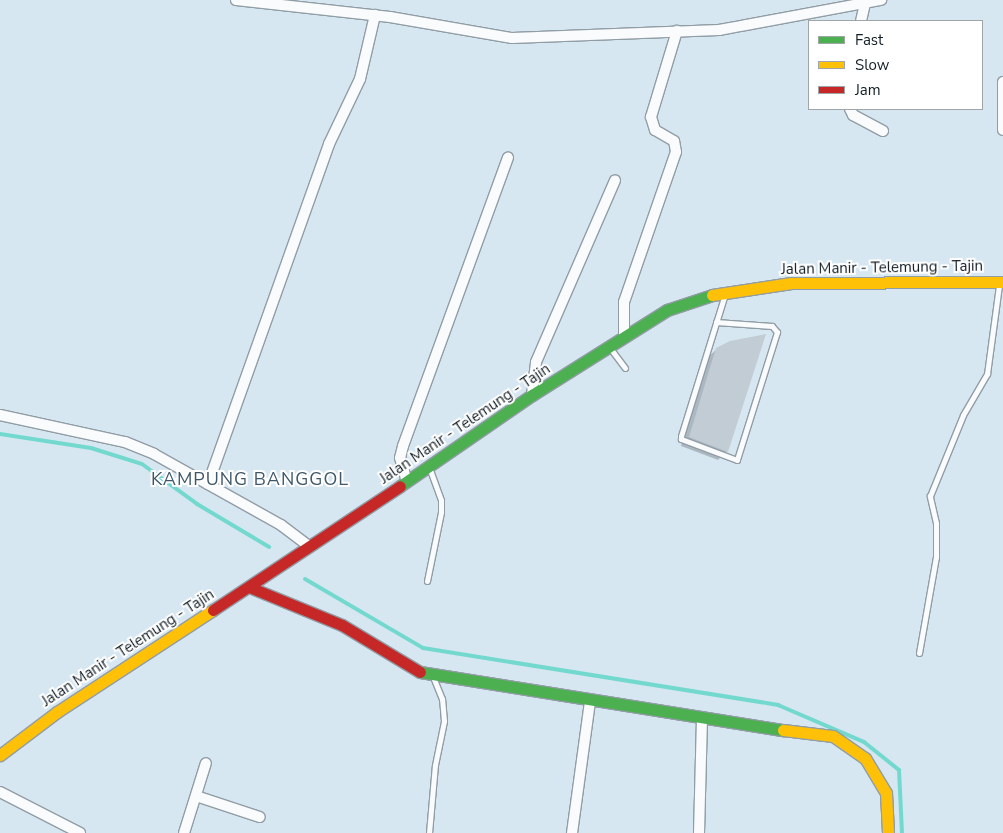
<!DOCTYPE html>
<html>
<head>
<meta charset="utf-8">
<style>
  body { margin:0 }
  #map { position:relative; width:1003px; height:833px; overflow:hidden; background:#d7e7f2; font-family:"Nunito Sans",sans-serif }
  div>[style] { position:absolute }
  .shadow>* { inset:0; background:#0003 }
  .stream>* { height:4px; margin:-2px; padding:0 2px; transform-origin:2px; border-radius:2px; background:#73d9ce }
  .building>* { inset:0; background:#c2ccd5 }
  .roads { filter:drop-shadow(1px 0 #919da5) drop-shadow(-1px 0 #919da5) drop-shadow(0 1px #919da5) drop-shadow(0 -1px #919da5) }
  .lane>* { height:5px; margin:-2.5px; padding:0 2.5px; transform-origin:2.5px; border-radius:2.5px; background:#f9fbfd }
  .street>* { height:10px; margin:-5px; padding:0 5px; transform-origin:5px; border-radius:5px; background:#f9fbfd }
  .fast>* { height:11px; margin:-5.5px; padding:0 5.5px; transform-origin:5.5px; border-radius:5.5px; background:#4caf50 }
  .slow>* { height:11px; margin:-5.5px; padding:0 5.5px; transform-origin:5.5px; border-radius:5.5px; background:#ffc107 }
  .jam>* { height:11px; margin:-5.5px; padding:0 5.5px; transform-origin:5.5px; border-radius:5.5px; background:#c62828 }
  span { translate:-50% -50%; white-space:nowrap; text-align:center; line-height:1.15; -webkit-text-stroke:4px #fff; paint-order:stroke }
  .street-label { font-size:15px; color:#121d24 }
  .quarter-label { font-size:18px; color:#3f5768; letter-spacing:1px }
  .legend { position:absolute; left:808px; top:20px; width:175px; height:90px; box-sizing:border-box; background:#fff; border:1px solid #a0a5a7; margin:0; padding:6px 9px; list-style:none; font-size:15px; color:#121d24 }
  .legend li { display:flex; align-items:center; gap:10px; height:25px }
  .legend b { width:25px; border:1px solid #a0a5a7 }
</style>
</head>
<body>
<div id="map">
  <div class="shadow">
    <i style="clip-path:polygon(717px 349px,727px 451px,718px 460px,681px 446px,707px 358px)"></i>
  </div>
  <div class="stream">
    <i style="left:0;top:434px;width:92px;rotate:8.7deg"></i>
    <i style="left:91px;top:448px;width:53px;rotate:17.4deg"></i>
    <i style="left:142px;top:464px;width:68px;rotate:36deg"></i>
    <i style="left:197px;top:504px;width:84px;rotate:30.8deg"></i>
    <i style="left:305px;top:579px;width:137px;rotate:30.3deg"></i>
    <i style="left:423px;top:648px;width:360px;rotate:9.1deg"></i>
    <i style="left:778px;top:705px;width:94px;rotate:23.3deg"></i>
    <i style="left:864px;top:742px;width:45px;rotate:38.7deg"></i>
    <i style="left:899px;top:770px;width:63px;rotate:87.3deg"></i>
  </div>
  <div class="building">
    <i style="clip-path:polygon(766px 334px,728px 452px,689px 437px,716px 348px,730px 341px)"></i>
  </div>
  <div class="roads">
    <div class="lane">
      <i style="left:716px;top:322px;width:56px;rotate:4.1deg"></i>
      <i style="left:772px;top:326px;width:8px;rotate:50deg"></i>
      <i style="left:777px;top:332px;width:134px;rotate:107.4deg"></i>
      <i style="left:737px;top:460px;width:60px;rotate:-159.4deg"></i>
      <i style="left:681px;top:439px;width:3px;rotate:-90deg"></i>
      <i style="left:681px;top:436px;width:149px;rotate:-72.8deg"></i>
      <i style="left:610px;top:348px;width:25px;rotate:53deg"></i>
      <i style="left:427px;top:581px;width:70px;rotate:-78.5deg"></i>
      <i style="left:441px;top:512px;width:12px;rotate:-90deg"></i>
      <i style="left:441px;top:500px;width:35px;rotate:-110deg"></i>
      <i style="left:919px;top:653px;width:97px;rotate:-80deg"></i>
      <i style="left:936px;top:557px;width:34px;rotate:-90deg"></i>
      <i style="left:936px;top:523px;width:28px;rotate:-103deg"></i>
      <i style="left:930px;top:496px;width:87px;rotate:-67.8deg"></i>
      <i style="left:963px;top:415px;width:48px;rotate:-59.7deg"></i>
      <i style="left:987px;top:374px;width:90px;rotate:-82.3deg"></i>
      <i style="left:429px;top:833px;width:68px;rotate:-85deg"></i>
      <i style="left:435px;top:765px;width:45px;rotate:-78.4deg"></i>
      <i style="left:444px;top:721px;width:22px;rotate:-95deg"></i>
      <i style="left:442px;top:699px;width:22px;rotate:-112deg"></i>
    </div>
    <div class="street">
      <i style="left:236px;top:0;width:155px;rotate:6.3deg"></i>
      <i style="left:390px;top:17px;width:124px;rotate:9.8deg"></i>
      <i style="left:512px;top:38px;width:207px;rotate:-2.2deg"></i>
      <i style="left:719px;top:30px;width:165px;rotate:-10.5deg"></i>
      <i style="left:861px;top:21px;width:18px;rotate:-77deg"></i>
      <i style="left:1003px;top:82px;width:48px;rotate:90deg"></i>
      <i style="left:850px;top:109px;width:7px;rotate:63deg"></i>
      <i style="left:853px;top:115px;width:34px;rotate:28deg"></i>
      <i style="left:624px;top:335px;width:33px;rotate:-90deg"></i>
      <i style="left:624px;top:302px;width:159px;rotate:-70.9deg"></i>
      <i style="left:676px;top:152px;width:11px;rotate:-100deg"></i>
      <i style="left:674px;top:141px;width:22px;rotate:-150deg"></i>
      <i style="left:655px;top:130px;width:14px;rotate:-107deg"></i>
      <i style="left:651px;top:117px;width:90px;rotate:-73.2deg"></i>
      <i style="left:532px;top:395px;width:33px;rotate:-83deg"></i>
      <i style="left:536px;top:362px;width:198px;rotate:-66.5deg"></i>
      <i style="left:0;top:415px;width:128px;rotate:12.2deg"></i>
      <i style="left:125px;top:442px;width:31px;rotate:22deg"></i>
      <i style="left:154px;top:454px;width:145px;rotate:29.2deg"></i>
      <i style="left:281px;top:525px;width:36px;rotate:37deg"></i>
      <i style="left:407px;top:482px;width:25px;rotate:-106deg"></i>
      <i style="left:400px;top:458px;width:12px;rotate:-76deg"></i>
      <i style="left:403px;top:446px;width:307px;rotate:-70deg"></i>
      <i style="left:208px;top:484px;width:361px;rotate:-70.4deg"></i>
      <i style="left:329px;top:144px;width:72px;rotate:-64.5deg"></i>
      <i style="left:360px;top:79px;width:66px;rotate:-76.8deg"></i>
      <i style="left:0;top:792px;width:90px;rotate:27.1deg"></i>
      <i style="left:196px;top:796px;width:67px;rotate:18.2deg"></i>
      <i style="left:184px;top:833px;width:73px;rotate:-72.6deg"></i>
      <i style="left:572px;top:833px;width:133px;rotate:-82.2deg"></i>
      <i style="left:699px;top:833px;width:114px;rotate:-88.5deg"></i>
    </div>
    <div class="fast">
      <i style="left:400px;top:486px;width:160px;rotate:-34.6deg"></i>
      <i style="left:532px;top:395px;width:160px;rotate:-32.2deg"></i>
      <i style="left:667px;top:310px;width:47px;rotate:-18.4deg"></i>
      <i style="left:420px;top:672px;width:368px;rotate:9.1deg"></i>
    </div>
    <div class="slow">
      <i style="left:712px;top:295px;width:80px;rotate:-8.6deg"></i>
      <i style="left:791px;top:283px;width:212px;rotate:-0.3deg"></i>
      <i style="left:783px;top:730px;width:50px;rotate:6.8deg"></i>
      <i style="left:833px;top:736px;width:39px;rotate:35deg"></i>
      <i style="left:865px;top:758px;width:41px;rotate:59deg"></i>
      <i style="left:886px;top:793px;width:40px;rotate:87.1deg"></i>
      <i style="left:0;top:755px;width:71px;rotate:-37deg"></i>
      <i style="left:57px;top:712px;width:186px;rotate:-33.2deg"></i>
    </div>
    <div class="jam">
      <i style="left:249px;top:587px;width:100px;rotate:22.2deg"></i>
      <i style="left:342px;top:625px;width:91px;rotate:31.1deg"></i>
      <i style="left:213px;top:610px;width:224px;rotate:-33.5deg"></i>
    </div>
  </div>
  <div class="street-label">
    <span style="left:882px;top:268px;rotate:-1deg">Jalan Manir - Telemung - Tajin</span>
    <span style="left:465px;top:424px;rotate:-34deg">Jalan Manir - Telemung - Tajin</span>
    <span style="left:128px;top:648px;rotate:-33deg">Jalan Manir - Telemung - Tajin</span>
  </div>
  <div class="quarter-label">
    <span style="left:250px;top:479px">KAMPUNG BANGGOL</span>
  </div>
  <ul class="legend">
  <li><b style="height:6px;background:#4caf50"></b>Fast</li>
  <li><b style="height:6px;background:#ffc107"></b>Slow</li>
  <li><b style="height:6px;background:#c62828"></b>Jam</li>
  </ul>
</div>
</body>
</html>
